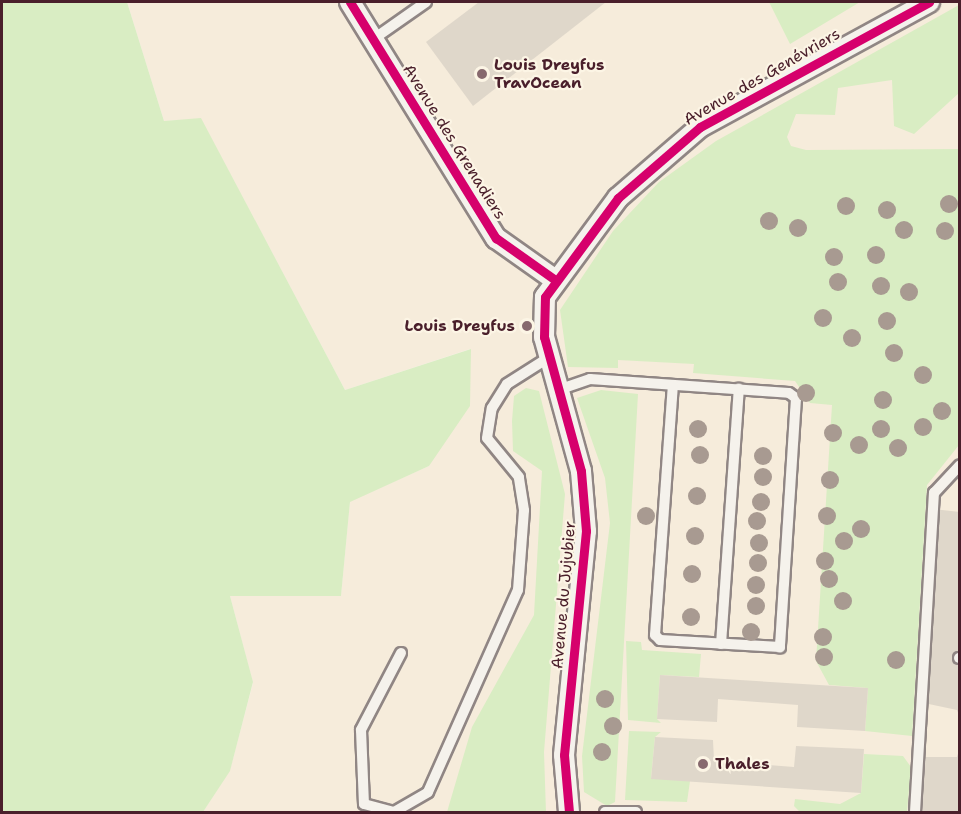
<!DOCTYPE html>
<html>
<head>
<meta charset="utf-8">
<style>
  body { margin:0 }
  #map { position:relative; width:961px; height:814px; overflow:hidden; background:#f7f3ea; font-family:"Shantell Sans",sans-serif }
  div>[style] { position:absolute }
  .built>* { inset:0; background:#f6ecdb }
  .green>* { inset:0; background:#d9edc3 }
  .building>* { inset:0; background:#dfd7ca }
  .roads { filter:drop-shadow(2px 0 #908684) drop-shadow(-2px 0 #908684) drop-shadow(0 2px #908684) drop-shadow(0 -2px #908684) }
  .service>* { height:10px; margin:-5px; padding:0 5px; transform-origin:5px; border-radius:5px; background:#f5f2ec }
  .minor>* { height:20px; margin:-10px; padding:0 10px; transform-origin:10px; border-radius:10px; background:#f5f2ec }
  .cycleway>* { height:9px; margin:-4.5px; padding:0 4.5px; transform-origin:4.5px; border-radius:4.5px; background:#d6006c }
  .trees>* { width:18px; height:18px; margin:-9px; border-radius:50%; background:#a89a91 }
  .dots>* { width:16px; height:16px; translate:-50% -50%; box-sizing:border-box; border:3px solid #fcf5e5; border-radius:50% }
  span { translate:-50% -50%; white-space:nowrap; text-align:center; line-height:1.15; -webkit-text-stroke:4.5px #fcf5e5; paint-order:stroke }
  .poi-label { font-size:16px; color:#4a1f2b; font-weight:700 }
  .left { translate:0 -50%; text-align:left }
  .right { translate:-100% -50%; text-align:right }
  .street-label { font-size:16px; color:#4a1f2b }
  .frame { position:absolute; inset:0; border:3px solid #4a1f2b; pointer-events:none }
</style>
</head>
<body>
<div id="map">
  <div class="built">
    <i style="clip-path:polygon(127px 2px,959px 2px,959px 812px,203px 812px,230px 770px,253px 683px,230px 596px,341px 596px,350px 501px,429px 466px,470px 349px,345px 390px,201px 119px,164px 121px)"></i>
  </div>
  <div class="green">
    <i style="clip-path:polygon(2px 2px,127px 2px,164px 121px,201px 118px,345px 390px,471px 349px,470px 406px,429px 466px,350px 502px,341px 596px,230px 596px,253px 682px,230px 771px,203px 812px,2px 812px)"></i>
    <i style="clip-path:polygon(769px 2px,860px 2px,790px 44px)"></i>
    <i style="clip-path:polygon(959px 5px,959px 93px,914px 134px,894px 126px,892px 80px,838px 88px,835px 115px,796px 114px,787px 137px,791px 146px,806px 150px,959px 149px,959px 445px,927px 485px,912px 736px,865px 731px,868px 688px,829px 685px,816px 661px,832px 405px,810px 403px,795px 381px,693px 373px,694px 364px,618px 360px,618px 368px,568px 367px,560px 310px,613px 231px,659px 182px,716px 141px)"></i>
    <i style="clip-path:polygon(526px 388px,539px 391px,565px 494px,544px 752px,546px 812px,447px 812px,472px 727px,534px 615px,542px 471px,513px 451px,512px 421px,514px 396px)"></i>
    <i style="clip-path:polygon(601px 390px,638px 394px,615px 802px,607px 806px,584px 792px,582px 756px,610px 523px,605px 478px,577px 398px)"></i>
    <i style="clip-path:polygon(626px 641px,641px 642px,642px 650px,701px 654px,699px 677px,660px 675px,657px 719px,661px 723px,628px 720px)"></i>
    <i style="clip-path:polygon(629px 731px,661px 732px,655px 737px,651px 778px,690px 781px,687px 802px,625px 800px)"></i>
    <i style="clip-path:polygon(864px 754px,903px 756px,911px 767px,907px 812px,800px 812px,794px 806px,795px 799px,840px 804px,861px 793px)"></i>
  </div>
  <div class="building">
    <i style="clip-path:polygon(479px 2px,606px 2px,473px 106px,426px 42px)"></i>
    <i style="clip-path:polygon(933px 509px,960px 512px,960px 718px,957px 710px,924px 703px)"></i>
    <i style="clip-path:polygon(660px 675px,868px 688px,865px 731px,797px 727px,798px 705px,718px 699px,717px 722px,657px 719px)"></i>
    <i style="clip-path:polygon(655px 737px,713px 740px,714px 761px,794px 767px,796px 746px,864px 749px,861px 793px,651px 779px)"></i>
    <i style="clip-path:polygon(960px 747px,960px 812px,916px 812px,918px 757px,957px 757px)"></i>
  </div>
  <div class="roads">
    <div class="service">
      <i style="left:372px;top:40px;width:66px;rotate:-35.1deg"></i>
      <i style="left:555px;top:391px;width:37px;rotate:-19deg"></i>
      <i style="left:590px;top:379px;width:199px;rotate:4deg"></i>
      <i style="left:789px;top:393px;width:9px;rotate:36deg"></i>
      <i style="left:796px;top:398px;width:250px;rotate:93.7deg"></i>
      <i style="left:780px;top:647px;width:120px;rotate:-176.7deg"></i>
      <i style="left:660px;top:640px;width:7px;rotate:-135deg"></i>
      <i style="left:655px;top:635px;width:250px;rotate:-85.9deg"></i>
      <i style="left:721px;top:644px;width:256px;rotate:-86deg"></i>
      <i style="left:401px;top:653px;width:87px;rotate:117.5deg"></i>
      <i style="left:361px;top:730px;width:74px;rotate:87.7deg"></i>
      <i style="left:364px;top:804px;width:31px;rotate:15deg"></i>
      <i style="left:394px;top:812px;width:39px;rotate:-30deg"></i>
      <i style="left:428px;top:792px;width:221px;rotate:-66deg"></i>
      <i style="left:518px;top:590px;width:80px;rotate:-85.7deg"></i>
      <i style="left:524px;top:510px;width:33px;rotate:-99deg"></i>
      <i style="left:519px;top:477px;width:50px;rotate:-129.4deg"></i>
      <i style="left:487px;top:438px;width:30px;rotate:-81deg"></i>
      <i style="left:492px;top:408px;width:28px;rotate:-58deg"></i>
      <i style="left:507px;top:384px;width:49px;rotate:-32.4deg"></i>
      <i style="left:959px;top:658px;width:1px"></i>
      <i style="left:605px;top:812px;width:31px"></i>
      <i style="left:915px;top:812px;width:320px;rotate:-86.6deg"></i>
      <i style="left:934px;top:493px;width:38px;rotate:-47deg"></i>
    </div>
    <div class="minor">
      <i style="left:350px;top:2px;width:278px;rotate:58.3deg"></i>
      <i style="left:496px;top:238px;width:71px;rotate:35.3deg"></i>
      <i style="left:569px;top:812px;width:57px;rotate:-95deg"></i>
      <i style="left:564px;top:755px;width:225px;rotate:-84.4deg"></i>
      <i style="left:586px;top:531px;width:60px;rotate:-94.8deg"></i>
      <i style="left:581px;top:471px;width:139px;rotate:-105.4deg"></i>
      <i style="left:544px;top:337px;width:40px;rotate:-88.6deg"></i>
      <i style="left:545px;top:297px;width:123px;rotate:-53.6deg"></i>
      <i style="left:618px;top:198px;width:108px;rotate:-40.9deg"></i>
      <i style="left:700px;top:127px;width:261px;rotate:-28.6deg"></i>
    </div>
  </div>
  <div class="cycleway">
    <i style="left:350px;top:2px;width:278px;rotate:58.3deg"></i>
    <i style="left:496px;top:238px;width:71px;rotate:35.3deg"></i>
    <i style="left:569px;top:812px;width:57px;rotate:-95deg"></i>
    <i style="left:564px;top:755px;width:225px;rotate:-84.4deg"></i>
    <i style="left:586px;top:531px;width:60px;rotate:-94.8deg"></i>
    <i style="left:581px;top:471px;width:139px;rotate:-105.4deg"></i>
    <i style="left:544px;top:337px;width:40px;rotate:-88.6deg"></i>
    <i style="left:545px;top:297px;width:123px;rotate:-53.6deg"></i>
    <i style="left:618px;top:198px;width:108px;rotate:-40.9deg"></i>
    <i style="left:700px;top:127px;width:261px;rotate:-28.6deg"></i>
  </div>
  <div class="trees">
    <i style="left:949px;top:204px"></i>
    <i style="left:846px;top:206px"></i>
    <i style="left:887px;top:210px"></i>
    <i style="left:769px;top:221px"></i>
    <i style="left:798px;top:228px"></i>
    <i style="left:904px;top:230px"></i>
    <i style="left:945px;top:231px"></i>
    <i style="left:876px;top:255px"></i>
    <i style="left:834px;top:257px"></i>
    <i style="left:838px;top:282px"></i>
    <i style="left:881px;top:286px"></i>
    <i style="left:909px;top:292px"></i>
    <i style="left:823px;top:318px"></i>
    <i style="left:887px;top:321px"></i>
    <i style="left:852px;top:338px"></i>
    <i style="left:894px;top:353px"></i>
    <i style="left:923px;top:375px"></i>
    <i style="left:806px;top:393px"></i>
    <i style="left:883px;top:400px"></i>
    <i style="left:942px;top:411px"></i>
    <i style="left:923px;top:427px"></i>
    <i style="left:698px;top:429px"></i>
    <i style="left:881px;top:429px"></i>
    <i style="left:833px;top:433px"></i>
    <i style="left:859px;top:445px"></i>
    <i style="left:898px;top:448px"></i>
    <i style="left:700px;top:455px"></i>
    <i style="left:763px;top:456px"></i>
    <i style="left:763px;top:477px"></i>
    <i style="left:830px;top:480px"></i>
    <i style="left:697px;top:496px"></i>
    <i style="left:761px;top:502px"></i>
    <i style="left:646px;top:516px"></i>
    <i style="left:827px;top:516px"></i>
    <i style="left:757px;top:521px"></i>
    <i style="left:861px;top:529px"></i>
    <i style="left:695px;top:536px"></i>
    <i style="left:844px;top:541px"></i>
    <i style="left:759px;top:543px"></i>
    <i style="left:825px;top:561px"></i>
    <i style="left:758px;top:563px"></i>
    <i style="left:692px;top:574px"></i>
    <i style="left:829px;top:579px"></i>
    <i style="left:756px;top:585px"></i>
    <i style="left:843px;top:601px"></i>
    <i style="left:756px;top:606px"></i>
    <i style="left:691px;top:617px"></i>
    <i style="left:751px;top:632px"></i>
    <i style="left:823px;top:637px"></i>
    <i style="left:824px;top:657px"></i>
    <i style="left:896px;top:660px"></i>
    <i style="left:605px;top:699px"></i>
    <i style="left:613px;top:726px"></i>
    <i style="left:602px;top:752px"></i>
  </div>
  <div class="dots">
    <i style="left:482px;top:74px;background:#87696e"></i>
    <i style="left:527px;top:326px;background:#87696e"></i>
    <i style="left:703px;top:764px;background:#87696e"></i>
  </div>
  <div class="poi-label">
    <span class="left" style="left:494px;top:74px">Louis Dreyfus<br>TravOcean</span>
    <span class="right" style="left:515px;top:326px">Louis Dreyfus</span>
    <span class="left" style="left:715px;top:764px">Thales</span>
  </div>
  <div class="street-label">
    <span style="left:762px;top:77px;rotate:-30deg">Avenue des Genévriers</span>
    <span style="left:454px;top:142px;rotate:58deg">Avenue des Grenadiers</span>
    <span style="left:564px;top:595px;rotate:-85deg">Avenue du Jujubier</span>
  </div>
  <div class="frame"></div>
</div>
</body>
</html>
